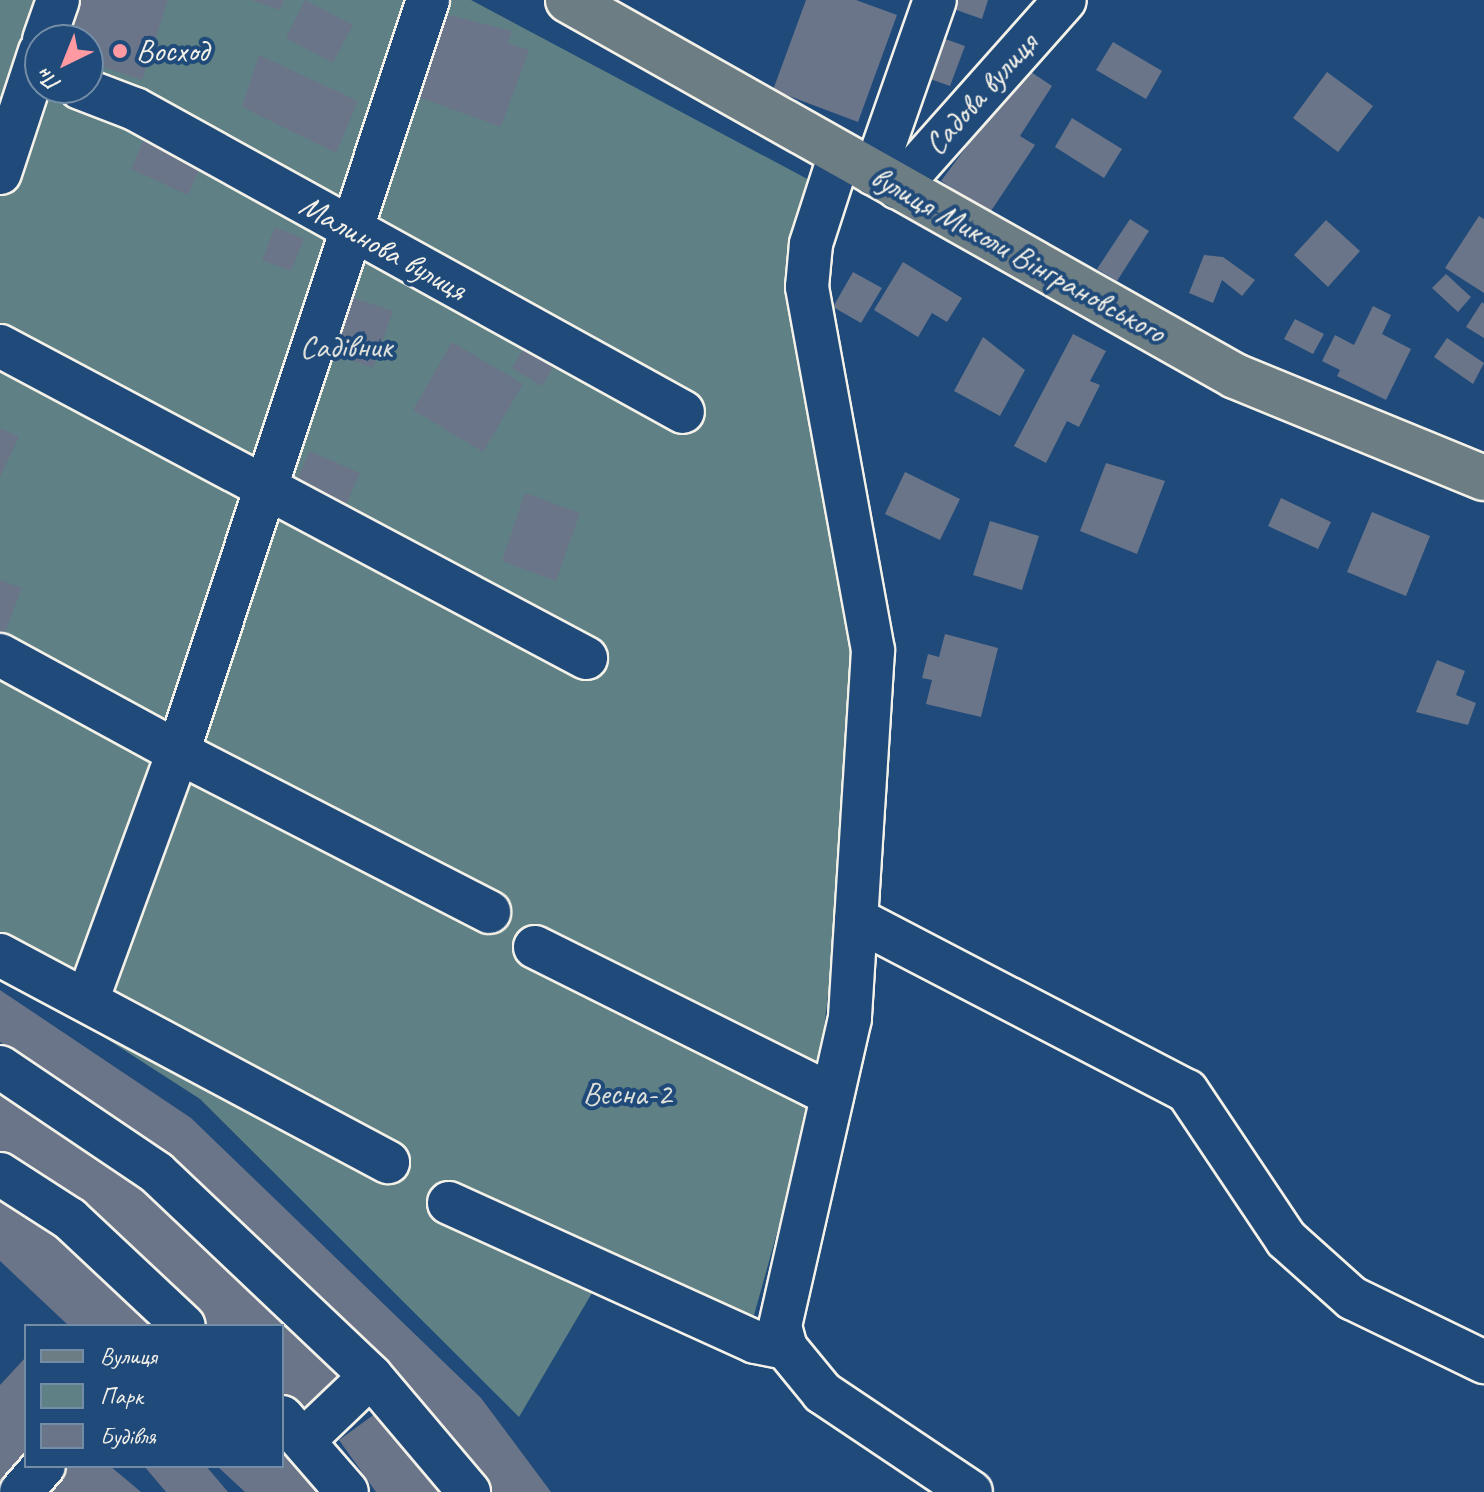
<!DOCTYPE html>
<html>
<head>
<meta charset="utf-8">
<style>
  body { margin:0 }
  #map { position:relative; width:1484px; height:1492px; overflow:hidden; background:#1f4a7a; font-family:Caveat,sans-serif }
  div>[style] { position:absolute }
  .green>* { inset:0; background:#5f8084 }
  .building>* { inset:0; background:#6a7589 }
  .roads { filter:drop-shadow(2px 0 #f4f1e8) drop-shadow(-2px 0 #f4f1e8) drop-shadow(0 2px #f4f1e8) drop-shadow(0 -2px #f4f1e8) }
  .minor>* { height:42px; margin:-21px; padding:0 21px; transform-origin:21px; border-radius:21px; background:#1f4a7a }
  .major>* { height:44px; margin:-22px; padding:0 22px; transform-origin:22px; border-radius:22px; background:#6d7d84 }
  .dots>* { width:22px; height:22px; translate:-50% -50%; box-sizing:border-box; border:4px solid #1f4a7a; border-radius:50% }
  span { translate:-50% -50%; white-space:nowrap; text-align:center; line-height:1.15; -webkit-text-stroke:8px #1f4a7a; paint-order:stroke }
  .poi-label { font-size:32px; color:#f4f1e8 }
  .left { translate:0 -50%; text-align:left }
  .street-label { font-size:32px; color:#f4f1e8 }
  .park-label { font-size:32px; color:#dee0d9 }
  .legend { position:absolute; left:24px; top:1324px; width:260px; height:144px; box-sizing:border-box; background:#1f4a7a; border:2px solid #748da6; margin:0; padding:10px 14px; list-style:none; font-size:24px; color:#f4f1e8 }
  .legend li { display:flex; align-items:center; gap:16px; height:40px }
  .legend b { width:40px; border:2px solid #748da6 }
  .north { position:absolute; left:24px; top:24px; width:80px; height:80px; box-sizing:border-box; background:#1f4a7a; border:2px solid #748da6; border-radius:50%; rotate:223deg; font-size:22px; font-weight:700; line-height:32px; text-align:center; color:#f4f1e8 }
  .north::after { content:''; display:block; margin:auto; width:28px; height:36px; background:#ff9aa2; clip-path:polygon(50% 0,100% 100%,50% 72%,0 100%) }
</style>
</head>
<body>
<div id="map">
  <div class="green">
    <i style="clip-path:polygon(evenodd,0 0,471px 0,813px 182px,851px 603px,851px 799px,817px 1089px,746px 1344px,602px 1276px,519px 1417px,200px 1099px,0 970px,0 0,40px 40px,88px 40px,88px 88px,40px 88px,40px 40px)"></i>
  </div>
  <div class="building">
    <i style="clip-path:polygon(72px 0,168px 0,142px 80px,88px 62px,88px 40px,59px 40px)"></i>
    <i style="clip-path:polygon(251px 0,284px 0,280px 10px)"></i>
    <i style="clip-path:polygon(305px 0,353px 25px,333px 63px,286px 38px)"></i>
    <i style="clip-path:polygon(806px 0,856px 0,897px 15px,858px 122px,773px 90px)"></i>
    <i style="clip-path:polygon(951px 0,988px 0,982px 19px,948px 7px)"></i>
    <i style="clip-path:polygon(445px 14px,512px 31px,508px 43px,529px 50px,501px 127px,416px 96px)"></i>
    <i style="clip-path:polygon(934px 35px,965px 46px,950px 86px,919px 75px)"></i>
    <i style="clip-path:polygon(1113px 42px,1162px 71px,1146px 99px,1096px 70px)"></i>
    <i style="clip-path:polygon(259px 55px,358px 101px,336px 153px,242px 107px)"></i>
    <i style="clip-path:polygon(1025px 68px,1052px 86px,1020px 136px,1035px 145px,989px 214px,941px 181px)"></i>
    <i style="clip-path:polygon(1327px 72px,1373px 106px,1338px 152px,1293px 118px)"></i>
    <i style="clip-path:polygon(1072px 118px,1122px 149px,1104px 178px,1055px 147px)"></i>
    <i style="clip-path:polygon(144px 140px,201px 166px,188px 195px,131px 169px)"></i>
    <i style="clip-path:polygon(1479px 216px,1484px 219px,1484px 293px,1445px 268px)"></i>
    <i style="clip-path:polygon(1130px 219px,1149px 231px,1117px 281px,1097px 269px)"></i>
    <i style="clip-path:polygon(1326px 220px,1360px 251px,1328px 287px,1294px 255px)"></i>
    <i style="clip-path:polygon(275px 227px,304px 239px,291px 271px,262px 260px)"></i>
    <i style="clip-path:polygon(1204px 255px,1223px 257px,1255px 280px,1242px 296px,1222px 280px,1213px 303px,1189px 293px)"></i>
    <i style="clip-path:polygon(903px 262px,962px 298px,947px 322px,932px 313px,918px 337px,874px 310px)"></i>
    <i style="clip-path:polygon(853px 272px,882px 288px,861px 323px,833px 307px)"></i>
    <i style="clip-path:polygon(1446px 274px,1471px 297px,1458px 312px,1432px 288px)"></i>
    <i style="clip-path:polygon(345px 295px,393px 311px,373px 368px,326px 351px)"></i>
    <i style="clip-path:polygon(1482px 302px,1484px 304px,1484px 338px,1466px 327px)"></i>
    <i style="clip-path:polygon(1373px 306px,1391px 315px,1382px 334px,1411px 349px,1386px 400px,1337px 376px,1340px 370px,1322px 361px,1335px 335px,1354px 345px)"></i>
    <i style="clip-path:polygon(1295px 319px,1324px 334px,1313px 354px,1284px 339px)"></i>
    <i style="clip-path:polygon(1073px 334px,1106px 351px,1090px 381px,1100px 385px,1079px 427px,1067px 421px,1046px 463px,1014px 446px)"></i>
    <i style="clip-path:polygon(983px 337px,1025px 370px,1000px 416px,954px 391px)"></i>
    <i style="clip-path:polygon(1447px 338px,1484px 363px,1473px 384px,1434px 357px)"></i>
    <i style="clip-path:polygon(528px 341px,558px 358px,542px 386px,512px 368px)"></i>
    <i style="clip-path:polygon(452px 342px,523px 384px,483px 452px,413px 410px)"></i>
    <i style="clip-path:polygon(0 428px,19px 437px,0 477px)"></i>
    <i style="clip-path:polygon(310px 451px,360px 473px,342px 514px,291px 492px)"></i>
    <i style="clip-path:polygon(1106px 463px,1165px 481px,1137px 554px,1080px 531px)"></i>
    <i style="clip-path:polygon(905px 472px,960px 499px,940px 540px,885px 514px)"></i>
    <i style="clip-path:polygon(525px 493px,580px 513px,556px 581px,502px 561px)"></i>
    <i style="clip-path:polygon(1281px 498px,1331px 522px,1318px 549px,1268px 526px)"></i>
    <i style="clip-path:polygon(1372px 512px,1430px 536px,1406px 596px,1347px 572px)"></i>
    <i style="clip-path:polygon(990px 521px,1039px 536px,1022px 590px,973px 575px)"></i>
    <i style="clip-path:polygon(0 580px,22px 588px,0 645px)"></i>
    <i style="clip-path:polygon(945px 634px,998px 648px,981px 717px,926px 704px,932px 680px,922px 678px,928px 654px,939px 657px)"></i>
    <i style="clip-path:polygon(1437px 660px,1465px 671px,1456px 695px,1476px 703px,1468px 725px,1416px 712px)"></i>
    <i style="clip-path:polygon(0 990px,191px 1118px,481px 1398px,551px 1492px,491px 1492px,443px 1426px,170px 1157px,0 1042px)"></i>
    <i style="clip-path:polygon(0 1087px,114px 1161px,339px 1375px,302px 1414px,282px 1395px,282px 1326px,209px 1326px,75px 1198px,0 1151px)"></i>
    <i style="clip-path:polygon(0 1190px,52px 1219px,163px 1326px,69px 1326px,0 1261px)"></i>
    <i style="clip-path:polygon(26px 1357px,26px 1455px,0 1483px,0 1385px)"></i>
    <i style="clip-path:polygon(383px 1408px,442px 1492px,376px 1492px,339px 1440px)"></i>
    <i style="clip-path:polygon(282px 1440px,336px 1492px,245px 1492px,217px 1466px,282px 1466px)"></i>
    <i style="clip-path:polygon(59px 1466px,110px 1466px,141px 1492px,37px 1492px)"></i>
    <i style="clip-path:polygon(144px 1466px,206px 1466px,228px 1492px,166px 1492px)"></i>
  </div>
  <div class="roads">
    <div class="minor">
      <i style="left:44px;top:40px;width:42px;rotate:-70.7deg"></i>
      <i style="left:80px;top:88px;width:59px;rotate:20.9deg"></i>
      <i style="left:135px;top:109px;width:626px;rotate:28.94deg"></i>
      <i style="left:840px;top:154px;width:95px;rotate:107.9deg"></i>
      <i style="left:811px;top:244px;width:43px;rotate:95.3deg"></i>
      <i style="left:807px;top:287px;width:370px;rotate:79.7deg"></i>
      <i style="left:873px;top:651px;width:368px;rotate:93.6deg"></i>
      <i style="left:850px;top:1018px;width:316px;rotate:102.8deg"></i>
      <i style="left:780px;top:1326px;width:23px;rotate:75deg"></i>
      <i style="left:786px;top:1348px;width:58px;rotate:50.6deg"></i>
      <i style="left:823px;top:1393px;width:178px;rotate:33.8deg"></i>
      <i style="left:0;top:173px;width:128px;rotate:-71.8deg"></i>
      <i style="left:874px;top:174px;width:184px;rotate:-70.7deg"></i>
      <i style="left:898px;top:188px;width:251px;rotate:-48.4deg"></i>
      <i style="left:0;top:346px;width:664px;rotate:28.03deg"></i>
      <i style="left:0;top:655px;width:203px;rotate:28.6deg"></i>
      <i style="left:178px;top:752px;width:792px;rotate:-71.61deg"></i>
      <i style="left:856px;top:919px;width:373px;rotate:27.5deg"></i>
      <i style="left:1187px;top:1091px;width:178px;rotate:56.2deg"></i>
      <i style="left:1286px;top:1239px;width:89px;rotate:41.8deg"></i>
      <i style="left:1352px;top:1298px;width:147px;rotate:25.9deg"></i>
      <i style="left:535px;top:947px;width:332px;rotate:26.5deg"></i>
      <i style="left:0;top:955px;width:440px;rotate:28.1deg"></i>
      <i style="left:88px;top:998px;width:262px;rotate:-69.9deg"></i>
      <i style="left:178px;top:752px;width:350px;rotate:27.2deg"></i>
      <i style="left:0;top:1067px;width:189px;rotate:34deg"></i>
      <i style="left:157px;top:1173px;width:295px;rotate:43.5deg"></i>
      <i style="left:371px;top:1376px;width:152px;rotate:49.8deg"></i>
      <i style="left:0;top:1174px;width:83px;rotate:32.7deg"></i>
      <i style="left:70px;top:1219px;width:156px;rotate:43.2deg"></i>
      <i style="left:449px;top:1203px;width:336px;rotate:24.4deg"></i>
      <i style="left:755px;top:1342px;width:32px;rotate:11deg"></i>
      <i style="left:282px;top:1417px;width:99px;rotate:49.1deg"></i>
      <i style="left:305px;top:1439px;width:91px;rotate:-43.7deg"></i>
      <i style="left:21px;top:1492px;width:35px;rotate:-49deg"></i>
    </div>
    <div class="major">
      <i style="left:568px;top:0;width:766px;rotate:29.41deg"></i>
      <i style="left:1235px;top:376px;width:269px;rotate:22.3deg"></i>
    </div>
  </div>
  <div class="dots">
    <i style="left:120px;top:51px;background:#ff9aa2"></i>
  </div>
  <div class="poi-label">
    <span class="left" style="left:136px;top:51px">Восход</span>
  </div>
  <div class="street-label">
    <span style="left:981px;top:94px;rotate:-48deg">Садова вулиця</span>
    <span style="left:383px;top:248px;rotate:29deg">Малинова вулиця</span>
    <span style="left:1018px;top:255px;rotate:29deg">вулиця Миколи Вінграновського</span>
  </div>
  <div class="park-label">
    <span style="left:346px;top:347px">Садівник</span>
    <span style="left:627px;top:1094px">Весна-2</span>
  </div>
  <ul class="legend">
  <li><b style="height:10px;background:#6d7d84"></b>Вулиця</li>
  <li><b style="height:22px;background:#5f8084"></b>Парк</li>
  <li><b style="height:22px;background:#6a7589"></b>Будівля</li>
  </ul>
  <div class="north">Пн</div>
</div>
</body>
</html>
